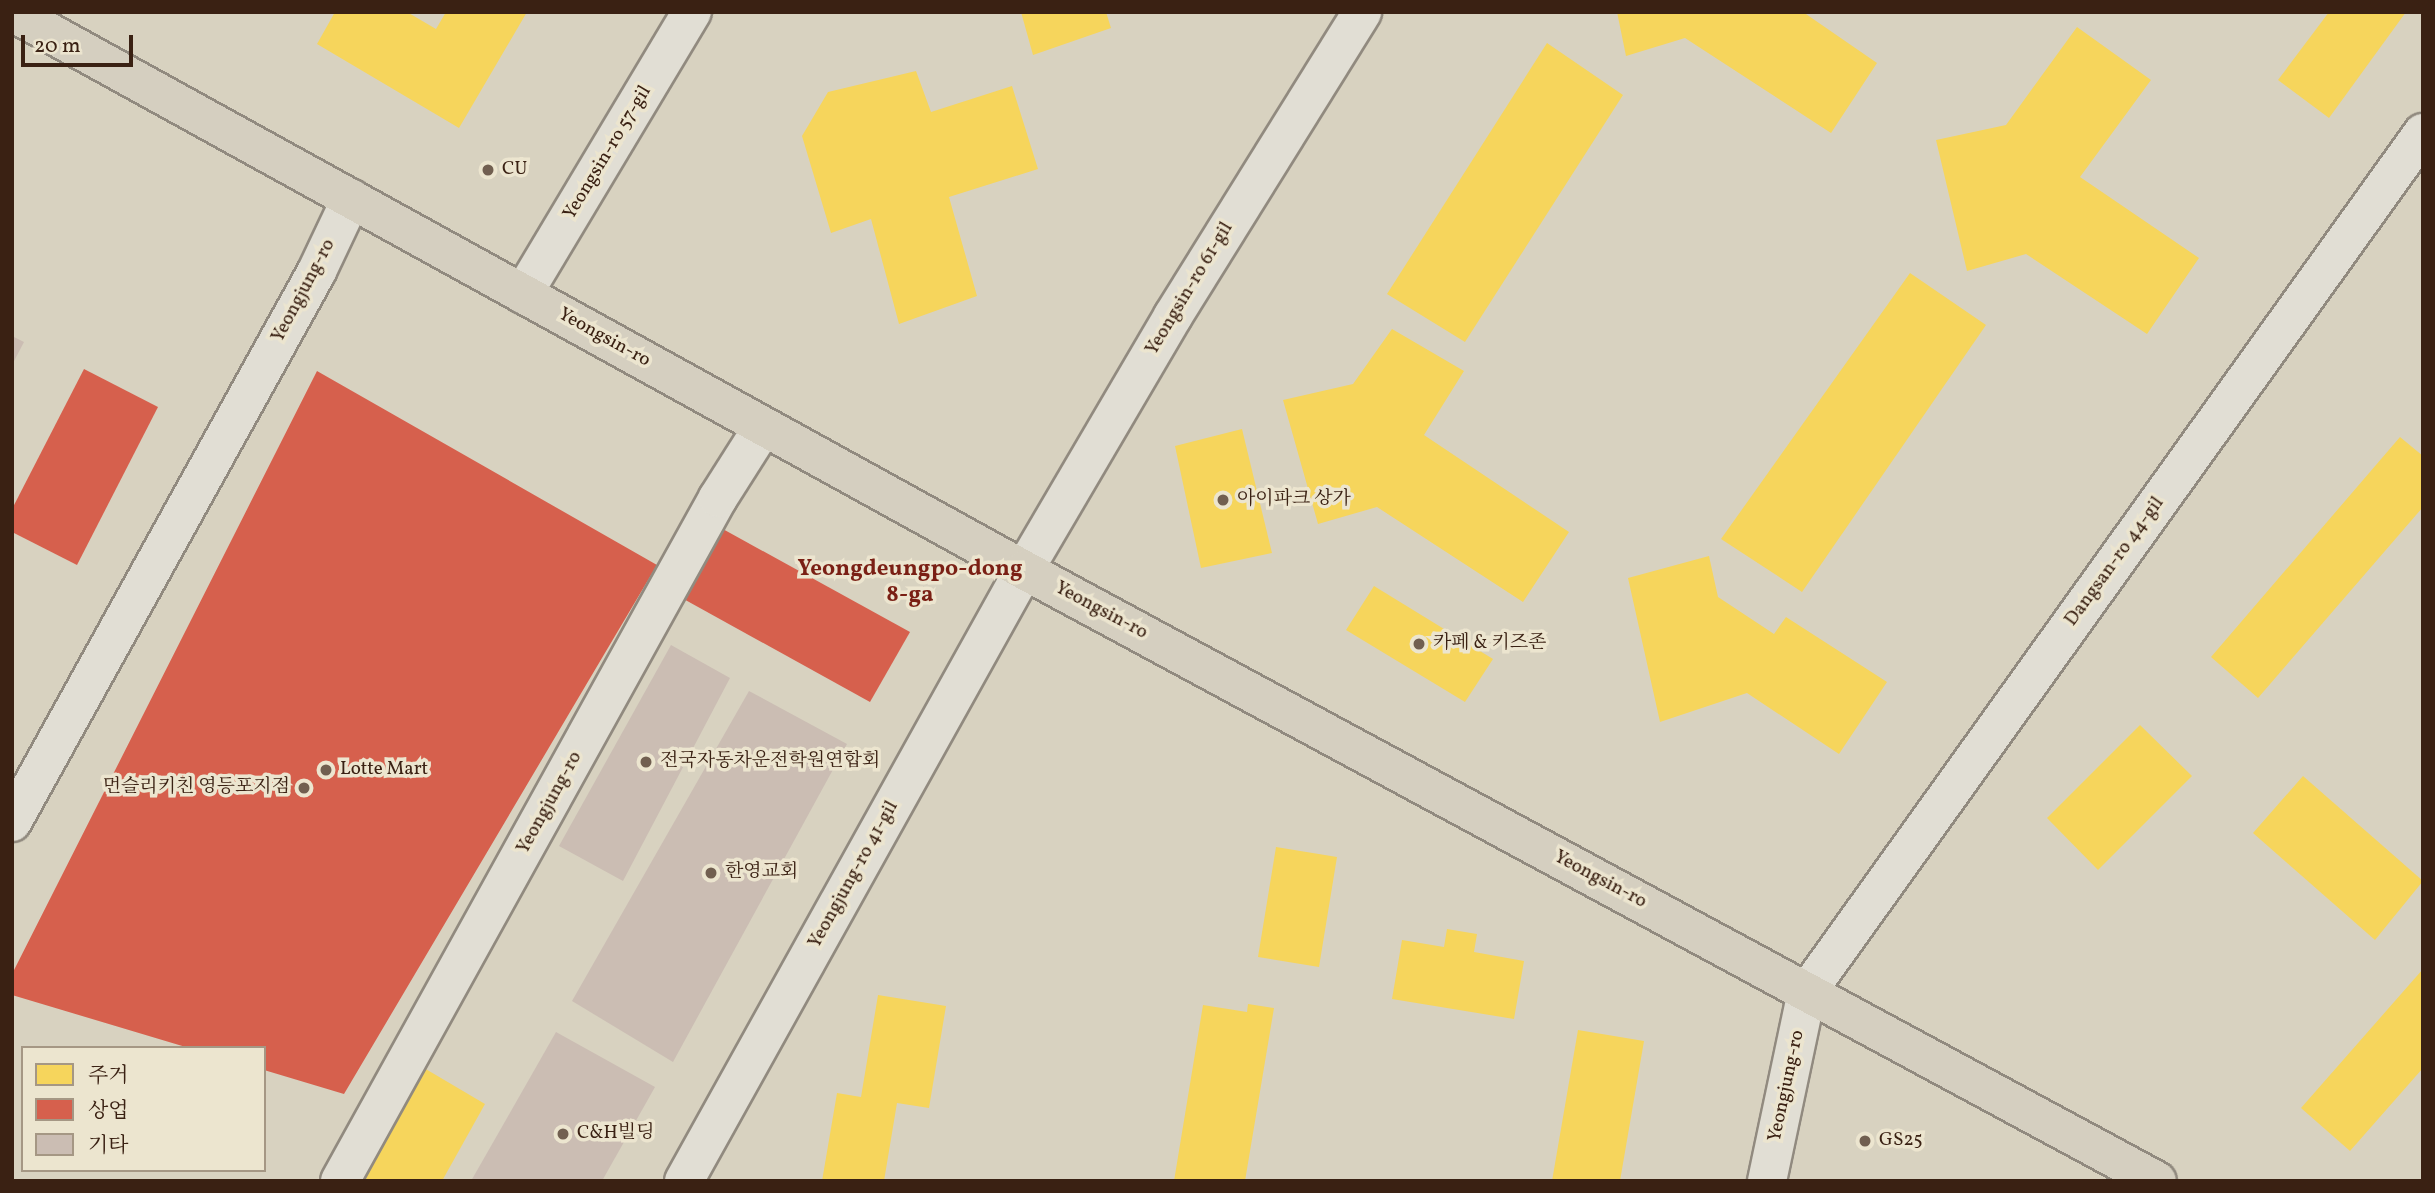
<!DOCTYPE html>
<html>
<head>
<meta charset="utf-8">
<style>
  body { margin:0 }
  #map { position:relative; width:2435px; height:1193px; overflow:hidden; background:#d8d2c0; font-family:Vollkorn,"Noto Serif KR",serif }
  div>[style] { position:absolute }
  .homes>* { inset:0; background:#f6d55c }
  .shops>* { inset:0; background:#d6604d }
  .building>* { inset:0; background:#cbbdb3 }
  .roads { filter:drop-shadow(2px 0 #918a7f) drop-shadow(-2px 0 #918a7f) drop-shadow(0 2px #918a7f) drop-shadow(0 -2px #918a7f) }
  .minor>* { height:38px; margin:-19px; padding:0 19px; transform-origin:19px; border-radius:19px; background:#e1ded4 }
  .major>* { height:38px; margin:-19px; padding:0 19px; transform-origin:19px; border-radius:19px; background:#d5cfc0 }
  .dots>* { width:19px; height:19px; translate:-50% -50%; box-sizing:border-box; border:4px solid #ece5cf; border-radius:50% }
  span { translate:-50% -50%; white-space:nowrap; text-align:center; line-height:1.15; -webkit-text-stroke:7px #ece5cf; paint-order:stroke }
  .street-label { font-size:19px; color:#3a2113 }
  .poi-label { font-size:19px; color:#3a2113 }
  .left { translate:0 -50%; text-align:left }
  .right { translate:-100% -50%; text-align:right }
  .quarter-label { font-size:23px; color:#7a1f14; font-weight:700 }
  .frame { position:absolute; inset:0; border:14px solid #3a2113; pointer-events:none }
  .legend { position:absolute; left:21px; top:1046px; width:245px; height:126px; box-sizing:border-box; background:#ece5cf; border:2px solid #a59784; margin:0; padding:9px 12px; list-style:none; font-size:21px; color:#3a2113 }
  .legend li { display:flex; align-items:center; gap:14px; height:35px }
  .legend b { width:35px; border:2px solid #a59784 }
  .scale { position:absolute; left:21px; top:35px; width:112px; height:32px; box-sizing:border-box; border:4px solid #3a2113; border-top:0; padding-left:9px; font-size:21px; line-height:24px; white-space:nowrap; color:#3a2113; -webkit-text-stroke:5px #ece5cf; paint-order:stroke }
</style>
</head>
<body>
<div id="map">
  <div class="homes">
    <i style="clip-path:polygon(335px 12px,407px 12px,436px 29px,446px 12px,527px 12px,459px 128px,317px 44px)"></i>
    <i style="clip-path:polygon(1021px 12px,1106px 12px,1111px 28px,1033px 55px)"></i>
    <i style="clip-path:polygon(1617px 12px,1803px 12px,1877px 63px,1831px 133px,1685px 38px,1626px 56px)"></i>
    <i style="clip-path:polygon(2329px 12px,2406px 12px,2329px 118px,2278px 80px)"></i>
    <i style="clip-path:polygon(2077px 27px,2151px 80px,2080px 177px,2199px 258px,2147px 334px,2026px 254px,1967px 271px,1936px 140px,2006px 125px)"></i>
    <i style="clip-path:polygon(1547px 43px,1623px 95px,1465px 342px,1387px 294px)"></i>
    <i style="clip-path:polygon(916px 71px,931px 112px,1012px 86px,1038px 169px,949px 197px,977px 296px,899px 324px,871px 219px,831px 233px,802px 136px,828px 92px)"></i>
    <i style="clip-path:polygon(1910px 273px,1986px 325px,1802px 592px,1721px 539px)"></i>
    <i style="clip-path:polygon(1392px 329px,1464px 371px,1424px 435px,1569px 532px,1523px 602px,1377px 507px,1318px 524px,1283px 400px,1353px 384px)"></i>
    <i style="clip-path:polygon(1242px 429px,1272px 553px,1201px 568px,1175px 446px)"></i>
    <i style="clip-path:polygon(2400px 437px,2423px 456px,2423px 507px,2258px 698px,2211px 657px)"></i>
    <i style="clip-path:polygon(1709px 556px,1718px 597px,1774px 634px,1786px 617px,1887px 682px,1839px 754px,1747px 693px,1660px 722px,1628px 578px)"></i>
    <i style="clip-path:polygon(1374px 586px,1493px 659px,1465px 702px,1346px 630px)"></i>
    <i style="clip-path:polygon(2140px 725px,2192px 776px,2098px 870px,2047px 818px)"></i>
    <i style="clip-path:polygon(2303px 776px,2423px 881px,2375px 940px,2253px 833px)"></i>
    <i style="clip-path:polygon(1276px 847px,1337px 857px,1319px 967px,1258px 957px)"></i>
    <i style="clip-path:polygon(1447px 929px,1477px 934px,1474px 952px,1524px 961px,1514px 1019px,1392px 999px,1402px 940px,1444px 947px)"></i>
    <i style="clip-path:polygon(2423px 969px,2423px 1068px,2350px 1151px,2301px 1108px)"></i>
    <i style="clip-path:polygon(878px 995px,946px 1006px,929px 1108px,897px 1103px,884px 1181px,822px 1181px,837px 1093px,861px 1097px)"></i>
    <i style="clip-path:polygon(1248px 1004px,1274px 1008px,1245px 1181px,1174px 1181px,1203px 1005px,1247px 1012px)"></i>
    <i style="clip-path:polygon(1578px 1030px,1644px 1041px,1620px 1181px,1552px 1181px)"></i>
    <i style="clip-path:polygon(424px 1068px,485px 1104px,442px 1181px,360px 1181px)"></i>
  </div>
  <div class="shops">
    <i style="clip-path:polygon(84px 369px,158px 407px,77px 565px,12px 532px,12px 509px)"></i>
    <i style="clip-path:polygon(317px 371px,657px 565px,344px 1094px,264px 1070px,264px 1048px,189px 1048px,12px 995px,12px 974px)"></i>
    <i style="clip-path:polygon(721px 528px,910px 632px,870px 702px,680px 597px)"></i>
  </div>
  <div class="building">
    <i style="clip-path:polygon(12px 336px,24px 342px,12px 365px)"></i>
    <i style="clip-path:polygon(671px 645px,730px 678px,623px 881px,559px 846px)"></i>
    <i style="clip-path:polygon(749px 691px,847px 744px,673px 1062px,572px 1001px)"></i>
    <i style="clip-path:polygon(556px 1032px,655px 1087px,602px 1181px,471px 1181px)"></i>
  </div>
  <div class="roads">
    <div class="minor">
      <i style="left:523px;top:294px;width:329px;rotate:-59.1deg"></i>
      <i style="left:12px;top:822px;width:630px;rotate:-61.03deg"></i>
      <i style="left:317px;top:271px;width:80px;rotate:-64.7deg"></i>
      <i style="left:340px;top:1181px;width:781px;rotate:-61.04deg"></i>
      <i style="left:718px;top:498px;width:84px;rotate:-57.6deg"></i>
      <i style="left:684px;top:1181px;width:699px;rotate:-60.91deg"></i>
      <i style="left:1024px;top:570px;width:294px;rotate:-59.6deg"></i>
      <i style="left:1173px;top:316px;width:358px;rotate:-58.1deg"></i>
      <i style="left:1767px;top:1181px;width:193px;rotate:-78.1deg"></i>
      <i style="left:1807px;top:992px;width:1057px;rotate:-54.36deg"></i>
    </div>
    <div class="major">
      <i style="left:12px;top:12px;width:1156px;rotate:28.87deg"></i>
      <i style="left:1024px;top:570px;width:1287px;rotate:28.34deg"></i>
    </div>
  </div>
  <div class="dots">
    <i style="left:488px;top:170px;background:#715f50"></i>
    <i style="left:1223px;top:500px;background:#715f50"></i>
    <i style="left:1419px;top:644px;background:#715f50"></i>
    <i style="left:646px;top:762px;background:#715f50"></i>
    <i style="left:326px;top:770px;background:#715f50"></i>
    <i style="left:304px;top:788px;background:#715f50"></i>
    <i style="left:711px;top:873px;background:#715f50"></i>
    <i style="left:563px;top:1134px;background:#715f50"></i>
    <i style="left:1865px;top:1141px;background:#715f50"></i>
  </div>
  <div class="street-label">
    <span style="left:608px;top:153px;rotate:-59deg">Yeongsin-ro 57-gil</span>
    <span style="left:1190px;top:289px;rotate:-59deg">Yeongsin-ro 61-gil</span>
    <span style="left:304px;top:291px;rotate:-62deg">Yeongjung-ro</span>
    <span style="left:604px;top:338px;rotate:29deg">Yeongsin-ro</span>
    <span style="left:2115px;top:562px;rotate:-54deg">Dangsan-ro 44-gil</span>
    <span style="left:1101px;top:611px;rotate:28deg">Yeongsin-ro</span>
    <span style="left:550px;top:803px;rotate:-61deg">Yeongjung-ro</span>
    <span style="left:854px;top:875px;rotate:-61deg">Yeongjung-ro 41-gil</span>
    <span style="left:1600px;top:880px;rotate:28deg">Yeongsin-ro</span>
    <span style="left:1787px;top:1086px;rotate:-78deg">Yeongjung-ro</span>
  </div>
  <div class="poi-label">
    <span class="left" style="left:502px;top:170px">CU</span>
    <span class="left" style="left:1237px;top:500px">아이파크 상가</span>
    <span class="left" style="left:1433px;top:644px">카페 &amp; 키즈존</span>
    <span class="left" style="left:660px;top:762px">전국자동차운전학원연합회</span>
    <span class="left" style="left:340px;top:770px">Lotte Mart</span>
    <span class="right" style="left:290px;top:788px">먼슬리키친 영등포지점</span>
    <span class="left" style="left:725px;top:873px">한영교회</span>
    <span class="left" style="left:577px;top:1134px">C&amp;H빌딩</span>
    <span class="left" style="left:1879px;top:1141px">GS25</span>
  </div>
  <div class="quarter-label">
    <span style="left:910px;top:582px">Yeongdeungpo-dong<br>8-ga</span>
  </div>
  <div class="frame"></div>
  <ul class="legend">
  <li><b style="height:19px;background:#f6d55c"></b>주거</li>
  <li><b style="height:19px;background:#d6604d"></b>상업</li>
  <li><b style="height:19px;background:#cbbdb3"></b>기타</li>
  </ul>
  <div class="scale">20 m</div>
</div>
</body>
</html>
